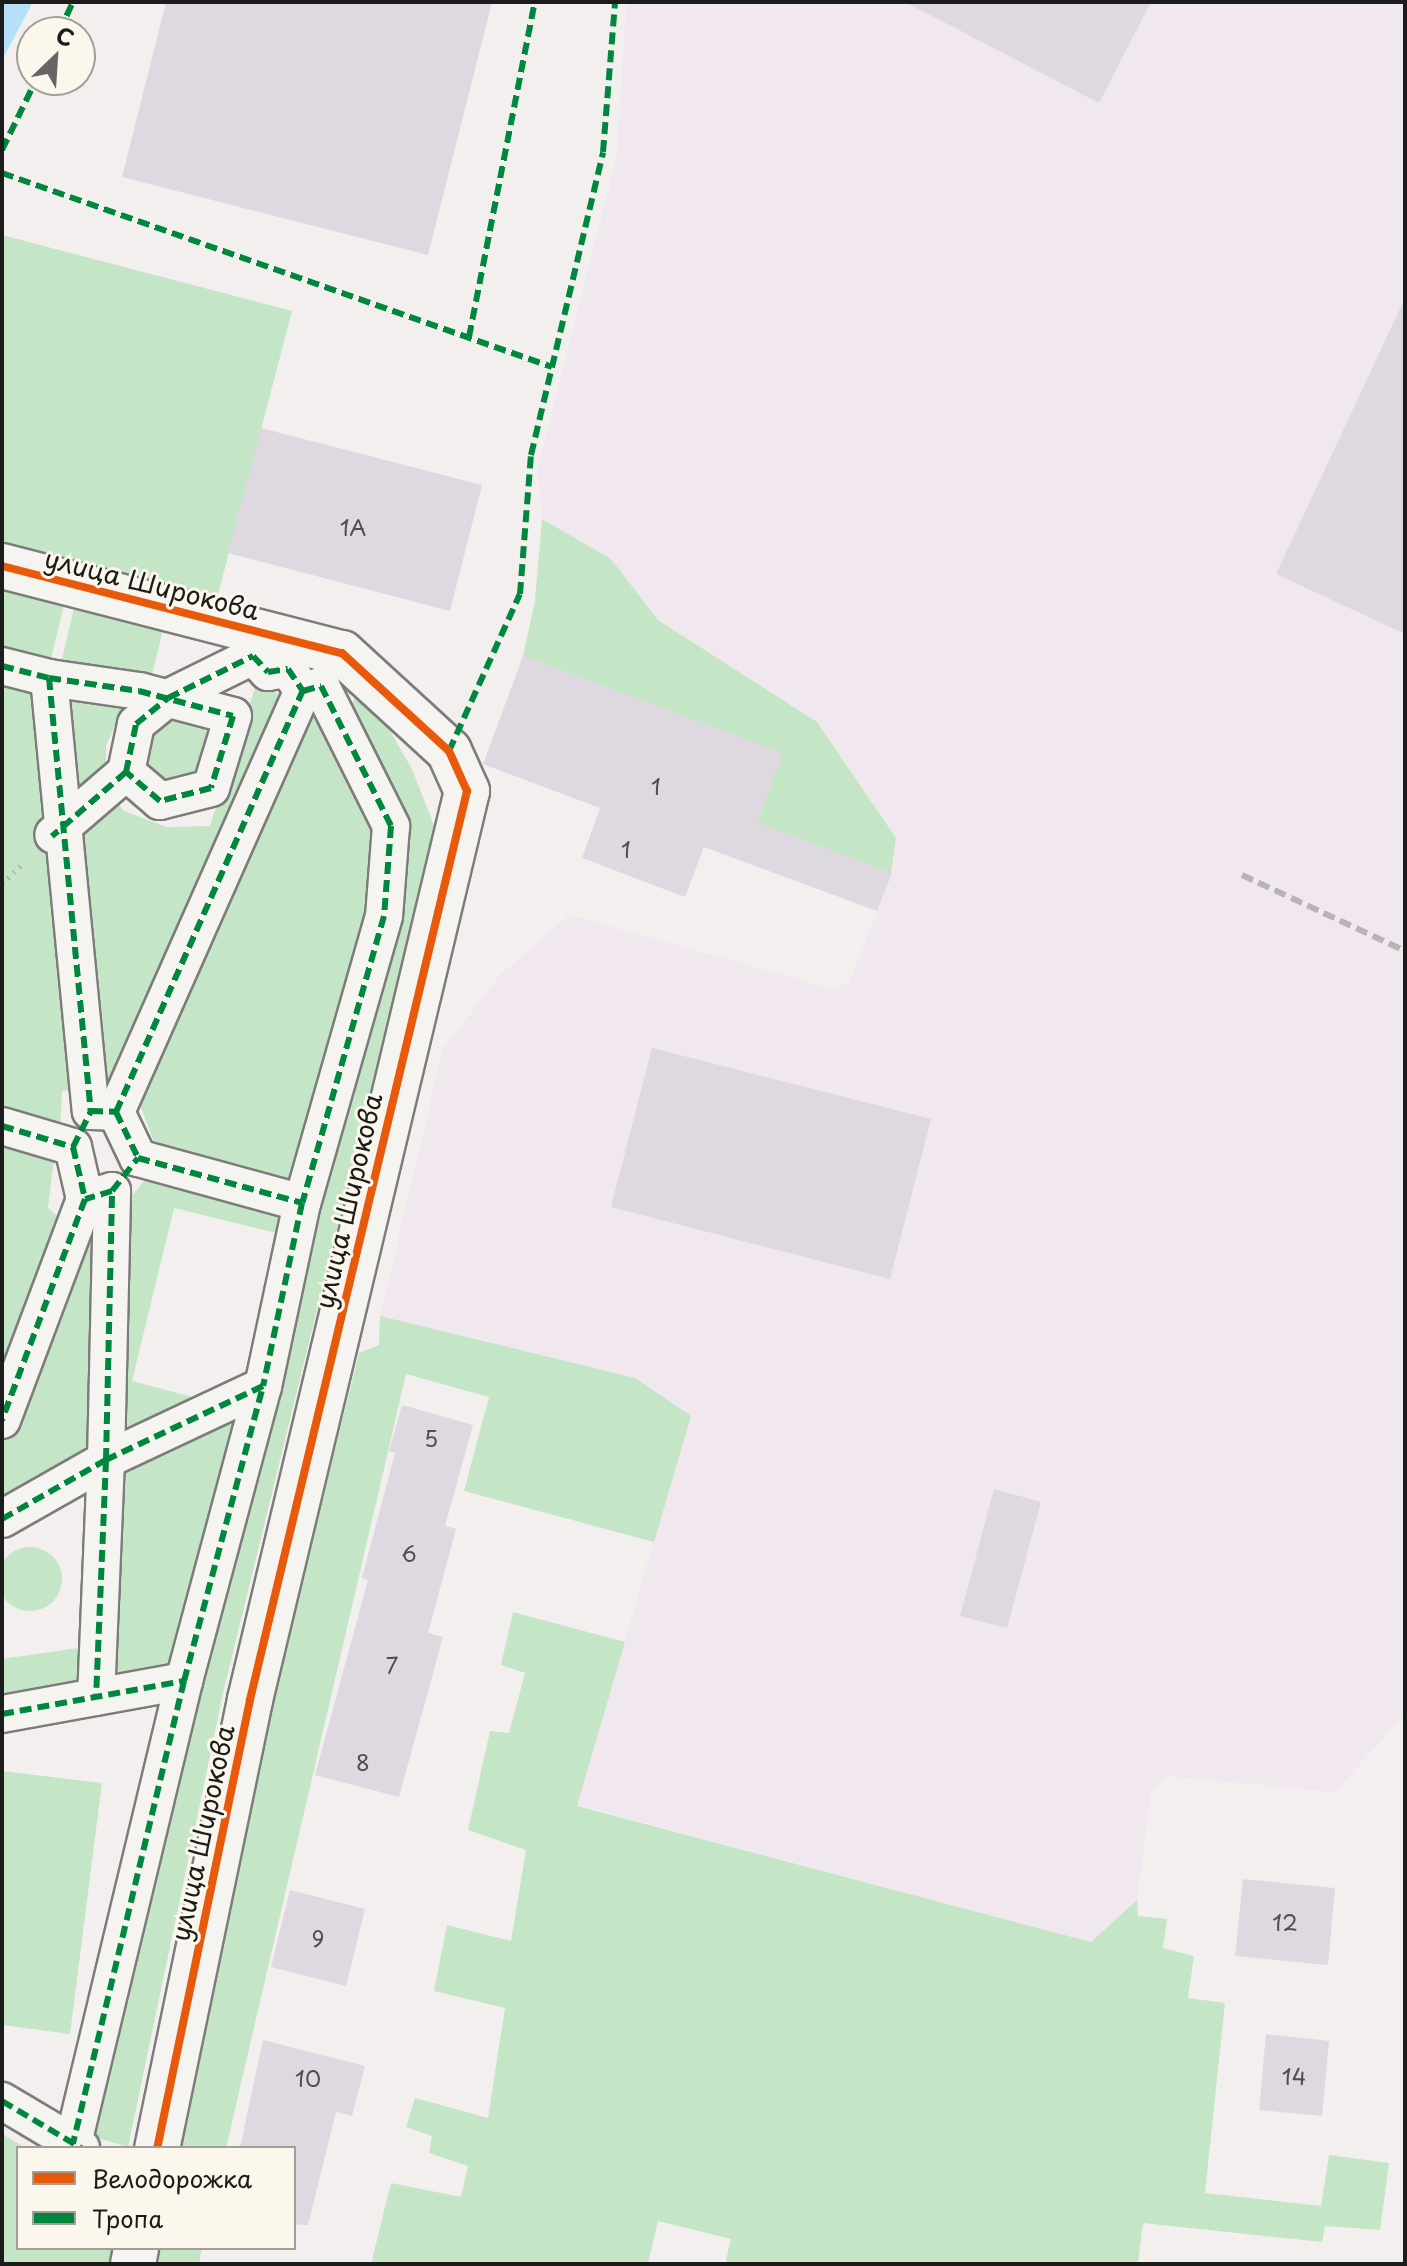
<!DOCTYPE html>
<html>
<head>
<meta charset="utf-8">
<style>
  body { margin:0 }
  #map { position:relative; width:1407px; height:2266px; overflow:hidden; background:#f3efef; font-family:"Playpen Sans",sans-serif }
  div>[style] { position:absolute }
  .built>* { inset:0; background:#f0e7ef }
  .green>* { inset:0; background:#c4e5c6 }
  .round { border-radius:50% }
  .water>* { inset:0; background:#b5e1f8 }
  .building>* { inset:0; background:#ded8e0 }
  .path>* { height:5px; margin-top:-2.5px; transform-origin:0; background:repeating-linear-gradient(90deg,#b7b4b3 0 2px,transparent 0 8px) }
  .roads { filter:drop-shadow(2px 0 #7d7b7b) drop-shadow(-2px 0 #7d7b7b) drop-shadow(0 2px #7d7b7b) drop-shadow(0 -2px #7d7b7b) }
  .pedestrian>* { height:36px; margin:-18px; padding:0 18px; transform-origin:18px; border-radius:18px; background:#f6f4f1 }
  .minor>* { height:44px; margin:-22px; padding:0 22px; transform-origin:22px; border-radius:22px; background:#f6f4f1 }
  .rail>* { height:6px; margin-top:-3px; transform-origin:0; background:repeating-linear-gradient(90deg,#b7b4b3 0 12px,transparent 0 18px) }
  .quiet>* { height:6px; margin-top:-3px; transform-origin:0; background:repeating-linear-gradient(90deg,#00873e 0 12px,transparent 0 18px) }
  .cycleway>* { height:8px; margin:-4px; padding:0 4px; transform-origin:4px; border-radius:4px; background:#e8590c }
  span { translate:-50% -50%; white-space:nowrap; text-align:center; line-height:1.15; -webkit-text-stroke:6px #fbf7ec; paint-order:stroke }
  .number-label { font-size:22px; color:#4e4d4f }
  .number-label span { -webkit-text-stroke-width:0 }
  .street-label { font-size:26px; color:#1c1c1c }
  .frame { position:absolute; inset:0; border:4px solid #1c1c1c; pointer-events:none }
  .legend { position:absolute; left:16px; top:2146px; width:280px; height:104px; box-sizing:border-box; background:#fbf7ec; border:2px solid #a29f99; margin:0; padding:10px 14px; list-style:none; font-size:24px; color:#1c1c1c }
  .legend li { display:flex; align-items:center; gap:16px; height:40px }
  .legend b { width:40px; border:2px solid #a29f99 }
  .north { position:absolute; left:16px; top:16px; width:80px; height:80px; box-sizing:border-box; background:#fbf7ec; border:2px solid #a29f99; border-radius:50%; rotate:25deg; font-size:22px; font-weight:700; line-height:32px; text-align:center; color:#1c1c1c }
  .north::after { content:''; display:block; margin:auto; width:28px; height:36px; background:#676666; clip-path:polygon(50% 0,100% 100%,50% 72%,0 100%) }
</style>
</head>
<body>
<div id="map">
  <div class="built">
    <i style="clip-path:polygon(626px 2px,1405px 2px,1405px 1714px,1335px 1792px,1164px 1776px,1151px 1793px,1137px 1900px,1091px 1942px,577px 1805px,690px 1416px,635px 1378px,380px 1316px,443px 1049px,499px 976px,569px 915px,832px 989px,849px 983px,892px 873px,896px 838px,817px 722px,658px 620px,611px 559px,542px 519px,538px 470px,617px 156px)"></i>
  </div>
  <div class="green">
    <i style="clip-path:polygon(2px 235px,292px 311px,215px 606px,171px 596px,149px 688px,60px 667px,82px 575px,72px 572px,48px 671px,2px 660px)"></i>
    <i style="clip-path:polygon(542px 519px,611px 559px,658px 620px,817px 722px,896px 838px,891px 873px,757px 823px,782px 753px,523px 656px,535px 601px)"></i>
    <i style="clip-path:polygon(2px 672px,34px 680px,80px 1088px,62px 1091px,60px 1131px,2px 1113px)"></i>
    <i style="clip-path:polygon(256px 685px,281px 695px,286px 704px,117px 1088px,100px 1088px,77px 829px,112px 795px,124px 811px,167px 827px,210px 826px)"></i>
    <i style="clip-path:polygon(59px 687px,139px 697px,116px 723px,106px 746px,106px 775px,74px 800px)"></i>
    <i style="clip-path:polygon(357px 696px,386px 724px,412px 769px,435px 828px,224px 1689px,128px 2147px,95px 2137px,192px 1679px,396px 915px,348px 708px)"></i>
    <i style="clip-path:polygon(313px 713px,325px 725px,380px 825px,376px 911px,292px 1185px,157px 1150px,136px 1094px,302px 716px)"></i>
    <i class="round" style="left:147px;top:718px;width:66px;height:66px"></i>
    <i style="clip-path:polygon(2px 1135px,55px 1150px,48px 1208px,66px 1223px,2px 1401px)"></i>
    <i style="clip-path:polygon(151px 1172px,285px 1206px,280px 1234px,174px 1208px,132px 1381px,200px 1399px,116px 1444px,121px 1210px)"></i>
    <i style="clip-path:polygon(99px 1218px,92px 1458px,2px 1511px,2px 1446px,82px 1230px)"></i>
    <i style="clip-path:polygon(380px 1316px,635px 1378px,691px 1416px,654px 1542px,464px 1491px,489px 1397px,406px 1374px,226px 2148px,178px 2148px,273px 1699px,359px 1353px,379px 1345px)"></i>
    <i style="clip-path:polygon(250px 1401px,178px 1672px,107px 1682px,114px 1468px)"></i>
    <i class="round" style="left:-2px;top:1547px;width:64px;height:64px"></i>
    <i style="clip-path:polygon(513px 1612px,625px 1642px,577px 1806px,1091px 1942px,1137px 1900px,1138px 1916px,1167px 1919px,1163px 1948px,1194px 1956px,1188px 1998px,1225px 2003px,1205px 2193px,1321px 2206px,1329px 2155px,1389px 2163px,1380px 2230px,1325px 2226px,1322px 2242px,1143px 2223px,1138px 2264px,725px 2264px,731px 2239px,658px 2221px,648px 2264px,371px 2264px,391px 2183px,461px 2197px,468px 2166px,429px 2153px,432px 2136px,406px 2127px,415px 2098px,488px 2118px,505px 2008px,434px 1991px,447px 1925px,511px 1941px,526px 1850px,468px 1830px,490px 1731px,509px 1733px,525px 1673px,501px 1665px)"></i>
    <i style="clip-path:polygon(85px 1647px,83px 1686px,2px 1699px,2px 1659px)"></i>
    <i style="clip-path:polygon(2px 1771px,102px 1783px,70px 2034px,2px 2025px)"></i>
    <i style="clip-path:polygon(2px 2134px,26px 2148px,18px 2148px,18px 2248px,113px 2248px,110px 2264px,2px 2264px)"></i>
    <i style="clip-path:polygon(157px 2248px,202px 2248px,199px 2264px,153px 2264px)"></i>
  </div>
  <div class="water">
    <i style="clip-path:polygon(2px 2px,33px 2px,2px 60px)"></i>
  </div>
  <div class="building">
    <i style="clip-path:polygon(166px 2px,492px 2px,428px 255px,122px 177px)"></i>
    <i style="clip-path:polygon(905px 2px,1151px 2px,1099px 103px)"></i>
    <i style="clip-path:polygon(1405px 298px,1405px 634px,1276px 574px)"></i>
    <i style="clip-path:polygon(261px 428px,482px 485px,450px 611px,228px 553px)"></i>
    <i style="clip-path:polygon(523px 656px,783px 753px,757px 823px,892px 873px,877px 911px,704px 847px,685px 897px,582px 858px,600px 808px,483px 764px)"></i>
    <i style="clip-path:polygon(652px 1048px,931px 1119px,890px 1279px,611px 1207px)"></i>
    <i style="clip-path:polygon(402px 1405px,473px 1425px,445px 1526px,456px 1529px,428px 1633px,443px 1637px,399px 1797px,315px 1775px,368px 1580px,362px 1578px,395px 1453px,389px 1451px)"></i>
    <i style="clip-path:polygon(994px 1489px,1041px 1502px,1007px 1628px,960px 1616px)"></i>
    <i style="clip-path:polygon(1243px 1879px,1335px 1888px,1328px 1965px,1235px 1956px)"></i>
    <i style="clip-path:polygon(290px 1890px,365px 1909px,346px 1986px,271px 1967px)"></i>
    <i style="clip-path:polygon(1266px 2034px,1329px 2041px,1322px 2116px,1259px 2110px)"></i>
    <i style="clip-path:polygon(263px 2040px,365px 2066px,352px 2116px,336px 2112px,308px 2225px,294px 2224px,294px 2148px,240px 2148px)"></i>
  </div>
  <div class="path">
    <i style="left:2px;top:884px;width:30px;rotate:-44deg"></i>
  </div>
  <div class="roads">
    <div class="pedestrian">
      <i style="left:2px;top:666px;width:49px;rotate:14.3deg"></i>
      <i style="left:49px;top:678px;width:435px;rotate:84.5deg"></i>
      <i style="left:91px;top:1111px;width:25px;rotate:2deg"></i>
      <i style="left:116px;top:1112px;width:461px;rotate:-66.1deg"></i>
      <i style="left:303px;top:691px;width:19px;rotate:-16deg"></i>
      <i style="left:321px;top:686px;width:157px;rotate:63.4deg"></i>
      <i style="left:391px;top:826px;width:90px;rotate:94.4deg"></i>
      <i style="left:384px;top:916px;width:298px;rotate:105.9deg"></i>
      <i style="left:302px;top:1203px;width:187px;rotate:102deg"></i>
      <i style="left:263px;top:1386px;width:174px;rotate:154.8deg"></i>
      <i style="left:106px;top:1460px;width:269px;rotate:-88.7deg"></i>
      <i style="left:112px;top:1191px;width:28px;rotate:163deg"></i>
      <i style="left:85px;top:1199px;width:236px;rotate:110.6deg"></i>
      <i style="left:49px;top:678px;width:91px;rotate:8.2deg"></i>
      <i style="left:139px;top:691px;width:97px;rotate:14.9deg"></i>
      <i style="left:233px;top:716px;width:75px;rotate:107deg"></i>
      <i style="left:211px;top:788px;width:53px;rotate:165.7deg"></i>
      <i style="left:160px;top:801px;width:45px;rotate:-139.5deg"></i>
      <i style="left:126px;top:772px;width:96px;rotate:139.2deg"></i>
      <i style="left:126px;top:772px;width:49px;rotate:-78.2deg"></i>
      <i style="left:136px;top:724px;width:41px;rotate:-39.1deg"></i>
      <i style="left:168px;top:698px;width:95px;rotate:-26.3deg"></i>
      <i style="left:253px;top:656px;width:22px;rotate:47deg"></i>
      <i style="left:268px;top:672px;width:20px;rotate:-9deg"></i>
      <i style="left:288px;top:669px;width:27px;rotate:56deg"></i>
      <i style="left:116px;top:1112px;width:51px;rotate:64.4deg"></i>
      <i style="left:138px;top:1158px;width:170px;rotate:15.3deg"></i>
      <i style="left:2px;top:1126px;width:74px;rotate:16.5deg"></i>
      <i style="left:73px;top:1147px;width:53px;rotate:77deg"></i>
      <i style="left:2px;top:1519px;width:120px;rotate:-29.6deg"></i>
      <i style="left:106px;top:1460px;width:237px;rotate:92.4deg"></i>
      <i style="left:184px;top:1681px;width:305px;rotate:-75deg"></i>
      <i style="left:2px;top:1714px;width:185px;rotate:-10.3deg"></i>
      <i style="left:184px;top:1681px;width:476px;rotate:103.5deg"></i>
      <i style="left:2px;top:2101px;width:92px;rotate:30.7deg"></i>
    </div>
    <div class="minor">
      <i style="left:2px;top:566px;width:351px;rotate:14.4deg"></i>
      <i style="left:342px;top:653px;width:145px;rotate:42.5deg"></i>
      <i style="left:449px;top:751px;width:44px;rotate:65.8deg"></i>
      <i style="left:467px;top:791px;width:935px;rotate:103.43deg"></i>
      <i style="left:250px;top:1700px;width:458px;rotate:101.7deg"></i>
      <i style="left:133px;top:2264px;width:16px;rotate:-79deg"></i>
    </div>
  </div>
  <div class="rail">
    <i style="left:1242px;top:875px;width:180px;rotate:25deg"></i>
  </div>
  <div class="quiet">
    <i style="left:59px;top:32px;width:33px;rotate:-65deg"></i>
    <i style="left:2px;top:150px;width:78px;rotate:-64.1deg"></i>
    <i style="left:2px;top:173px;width:583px;rotate:19.43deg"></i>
    <i style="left:469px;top:337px;width:341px;rotate:-78.9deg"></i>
    <i style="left:2px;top:666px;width:49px;rotate:14.3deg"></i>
    <i style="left:49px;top:678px;width:435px;rotate:84.5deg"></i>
    <i style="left:91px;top:1111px;width:25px;rotate:2deg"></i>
    <i style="left:116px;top:1112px;width:461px;rotate:-66.1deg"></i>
    <i style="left:303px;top:691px;width:19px;rotate:-16deg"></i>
    <i style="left:321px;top:686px;width:157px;rotate:63.4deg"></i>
    <i style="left:391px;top:826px;width:90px;rotate:94.4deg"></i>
    <i style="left:384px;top:916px;width:298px;rotate:105.9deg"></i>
    <i style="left:302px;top:1203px;width:187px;rotate:102deg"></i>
    <i style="left:263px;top:1386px;width:174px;rotate:154.8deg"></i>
    <i style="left:106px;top:1460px;width:269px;rotate:-88.7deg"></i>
    <i style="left:112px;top:1191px;width:28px;rotate:163deg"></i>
    <i style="left:85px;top:1199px;width:236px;rotate:110.6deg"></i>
    <i style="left:49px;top:678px;width:91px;rotate:8.2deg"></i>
    <i style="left:139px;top:691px;width:97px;rotate:14.9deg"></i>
    <i style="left:233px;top:716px;width:75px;rotate:107deg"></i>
    <i style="left:211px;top:788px;width:53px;rotate:165.7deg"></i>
    <i style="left:160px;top:801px;width:45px;rotate:-139.5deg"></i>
    <i style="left:126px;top:772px;width:98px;rotate:139.1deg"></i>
    <i style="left:449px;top:751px;width:172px;rotate:-65.7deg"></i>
    <i style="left:520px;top:594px;width:139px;rotate:-85.5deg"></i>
    <i style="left:531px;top:455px;width:311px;rotate:-76.6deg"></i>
    <i style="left:603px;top:152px;width:150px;rotate:-85.4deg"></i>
    <i style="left:126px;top:772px;width:49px;rotate:-78.2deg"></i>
    <i style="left:136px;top:724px;width:41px;rotate:-39.1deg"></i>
    <i style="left:168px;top:698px;width:95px;rotate:-26.3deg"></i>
    <i style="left:253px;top:656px;width:22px;rotate:47deg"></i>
    <i style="left:268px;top:672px;width:20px;rotate:-9deg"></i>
    <i style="left:288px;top:669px;width:27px;rotate:56deg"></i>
    <i style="left:116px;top:1112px;width:51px;rotate:64.4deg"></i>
    <i style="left:138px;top:1158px;width:170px;rotate:15.3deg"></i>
    <i style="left:2px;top:1126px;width:74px;rotate:16.5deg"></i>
    <i style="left:73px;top:1147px;width:53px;rotate:77deg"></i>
    <i style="left:73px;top:1147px;width:40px;rotate:-63.4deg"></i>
    <i style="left:112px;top:1191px;width:42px;rotate:-51.8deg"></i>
    <i style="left:2px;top:1519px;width:120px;rotate:-29.6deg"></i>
    <i style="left:106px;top:1460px;width:237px;rotate:92.4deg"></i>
    <i style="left:184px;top:1681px;width:305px;rotate:-75deg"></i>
    <i style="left:2px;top:1714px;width:185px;rotate:-10.3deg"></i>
    <i style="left:184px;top:1681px;width:476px;rotate:103.5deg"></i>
    <i style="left:2px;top:2101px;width:92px;rotate:30.7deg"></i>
  </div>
  <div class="cycleway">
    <i style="left:2px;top:566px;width:351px;rotate:14.4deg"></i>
    <i style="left:342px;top:653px;width:145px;rotate:42.5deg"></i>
    <i style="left:449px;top:751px;width:44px;rotate:65.8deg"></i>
    <i style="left:467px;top:791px;width:935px;rotate:103.43deg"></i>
    <i style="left:250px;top:1700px;width:458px;rotate:101.7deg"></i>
  </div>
  <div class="number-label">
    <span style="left:353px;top:527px">1А</span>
    <span style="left:656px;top:786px">1</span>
    <span style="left:626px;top:849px">1</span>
    <span style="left:431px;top:1438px">5</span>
    <span style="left:409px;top:1553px">6</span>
    <span style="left:392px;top:1665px">7</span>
    <span style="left:363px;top:1762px">8</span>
    <span style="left:1285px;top:1922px">12</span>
    <span style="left:318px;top:1938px">9</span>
    <span style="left:1294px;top:2076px">14</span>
    <span style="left:308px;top:2078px">10</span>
  </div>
  <div class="street-label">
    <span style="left:152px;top:584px;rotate:14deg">улица Широкова</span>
    <span style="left:348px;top:1201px;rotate:-77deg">улица Широкова</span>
    <span style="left:202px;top:1833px;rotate:-78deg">улица Широкова</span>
  </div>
  <div class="frame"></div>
  <ul class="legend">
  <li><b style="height:10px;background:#e8590c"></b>Велодорожка</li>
  <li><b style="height:10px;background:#00873e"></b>Тропа</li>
  </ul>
  <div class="north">С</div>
</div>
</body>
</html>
